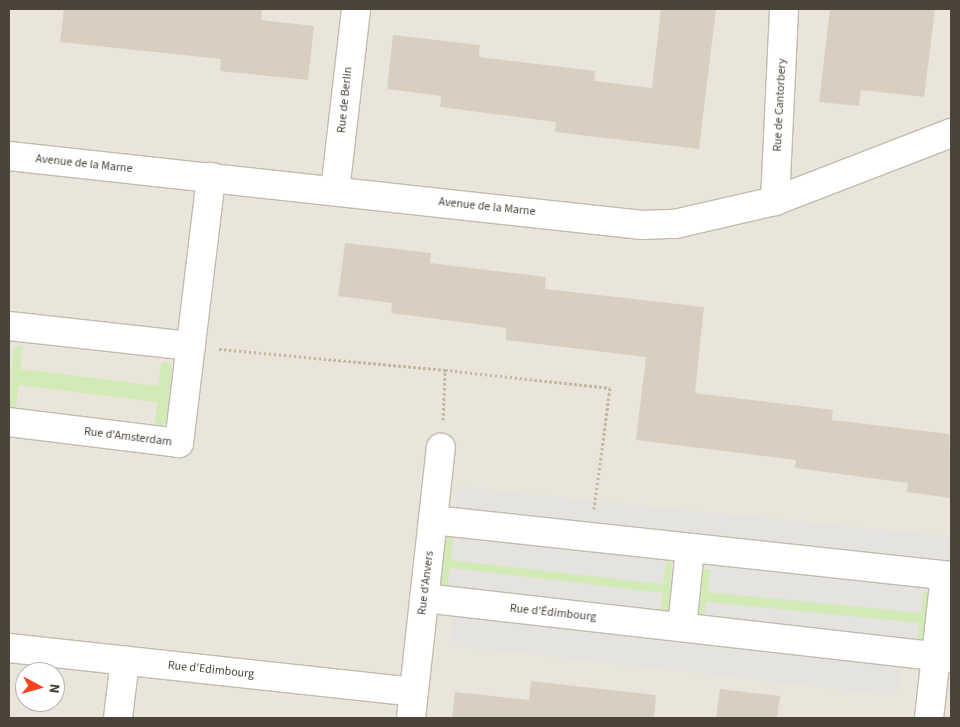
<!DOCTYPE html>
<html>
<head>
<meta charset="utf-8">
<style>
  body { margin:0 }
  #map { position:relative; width:960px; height:727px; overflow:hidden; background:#f6f3ec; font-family:"Source Sans 3",sans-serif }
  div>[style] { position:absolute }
  .residential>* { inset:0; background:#eae5da }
  .green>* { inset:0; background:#d2eab5 }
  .parking>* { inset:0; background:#e5e3e0 }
  .building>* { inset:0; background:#d8cfc1 }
  .path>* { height:3px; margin-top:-1.5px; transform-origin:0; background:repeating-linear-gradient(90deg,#c4b79f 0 2.5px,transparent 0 5px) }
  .roads { filter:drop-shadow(1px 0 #c2bbae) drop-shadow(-1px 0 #c2bbae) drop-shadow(0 1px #c2bbae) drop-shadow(0 -1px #c2bbae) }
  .street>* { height:28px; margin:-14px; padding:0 14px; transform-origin:14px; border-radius:14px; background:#fff }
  span { translate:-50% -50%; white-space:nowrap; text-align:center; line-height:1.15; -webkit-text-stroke:4.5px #fff; paint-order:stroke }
  .street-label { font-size:12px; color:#4b4439 }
  .frame { position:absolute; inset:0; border:10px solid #4b4439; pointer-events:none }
  .north { position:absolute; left:15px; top:662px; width:50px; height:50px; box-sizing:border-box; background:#fff; border:1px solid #b7b4b0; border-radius:50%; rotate:96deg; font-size:14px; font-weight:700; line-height:20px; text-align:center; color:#4b4439 }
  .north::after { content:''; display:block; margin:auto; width:18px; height:22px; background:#fc3f1d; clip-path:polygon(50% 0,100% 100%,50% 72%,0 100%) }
</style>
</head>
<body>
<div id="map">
  <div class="residential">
    <i style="clip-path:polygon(evenodd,9px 9px,951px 9px,951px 718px,9px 718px,9px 9px,25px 672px,55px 672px,55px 702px,25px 702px,25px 672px)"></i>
  </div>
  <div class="green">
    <i style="clip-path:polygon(17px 346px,23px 346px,20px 369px,158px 386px,162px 362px,169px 363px,172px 367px,166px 424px,155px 425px,157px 402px,19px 385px,15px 411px,9px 410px,13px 350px)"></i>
    <i style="clip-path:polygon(445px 537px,453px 537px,451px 560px,663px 584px,666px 561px,672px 562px,669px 610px,660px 613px,662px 593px,450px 568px,447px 591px,437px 588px)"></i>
    <i style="clip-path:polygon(703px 569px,710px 569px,708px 592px,921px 612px,923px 591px,929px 592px,926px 639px,918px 641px,919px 623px,706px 602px,704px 618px,694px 615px)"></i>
  </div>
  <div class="parking">
    <i style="clip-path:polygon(458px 487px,951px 537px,951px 576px,926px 574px,921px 613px,708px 592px,712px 552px,668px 547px,663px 584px,451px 560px)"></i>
    <i style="clip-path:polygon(450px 568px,663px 593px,658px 625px,703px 630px,706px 602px,919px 623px,916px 654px,902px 653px,897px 696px,449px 645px,455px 602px,445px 601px)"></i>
  </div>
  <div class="building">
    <i style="clip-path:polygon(64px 9px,262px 9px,261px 20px,314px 26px,308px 80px,220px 71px,221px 59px,60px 42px)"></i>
    <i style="clip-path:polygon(661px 9px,716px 9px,699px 149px,555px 132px,556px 122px,440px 107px,441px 96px,387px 89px,393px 35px,480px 45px,479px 57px,595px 71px,594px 81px,652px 88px)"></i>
    <i style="clip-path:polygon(830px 9px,935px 9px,924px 97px,861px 90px,859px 106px,819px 102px)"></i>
    <i style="clip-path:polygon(345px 243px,431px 253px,430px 263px,546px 277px,545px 289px,704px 307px,695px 393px,833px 410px,832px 420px,949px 434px,951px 498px,907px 492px,908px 483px,795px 468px,796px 460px,636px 440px,646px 357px,506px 340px,506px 328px,391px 313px,392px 303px,338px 296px)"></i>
    <i style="clip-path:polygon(531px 681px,656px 695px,654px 718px,452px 718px,455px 692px,529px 700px)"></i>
    <i style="clip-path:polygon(720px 689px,780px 696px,777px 718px,716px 718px)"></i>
  </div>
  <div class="path">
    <i style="left:219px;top:349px;width:227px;rotate:5.3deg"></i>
    <i style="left:443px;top:420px;width:50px;rotate:-87.7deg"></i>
    <i style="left:445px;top:370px;width:166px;rotate:6.2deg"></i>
    <i style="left:610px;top:388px;width:122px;rotate:97.5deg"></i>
  </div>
  <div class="roads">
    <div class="street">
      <i style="left:9px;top:156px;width:637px;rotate:6.22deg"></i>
      <i style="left:642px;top:225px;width:33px;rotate:-2deg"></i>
      <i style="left:675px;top:224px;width:103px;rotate:-13deg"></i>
      <i style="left:775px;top:201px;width:189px;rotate:-21.1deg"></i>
      <i style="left:335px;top:191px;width:183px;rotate:-83.4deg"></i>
      <i style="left:775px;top:201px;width:192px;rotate:-87.3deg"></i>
      <i style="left:9px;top:326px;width:183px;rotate:6.3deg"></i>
      <i style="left:9px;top:422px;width:171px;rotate:7deg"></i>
      <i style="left:179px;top:443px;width:268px;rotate:-83.1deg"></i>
      <i style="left:433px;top:520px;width:521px;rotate:6.17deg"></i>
      <i style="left:424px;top:598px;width:530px;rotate:6.5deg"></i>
      <i style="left:682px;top:627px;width:77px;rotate:-84.1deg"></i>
      <i style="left:9px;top:648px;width:407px;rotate:6.2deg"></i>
      <i style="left:118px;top:718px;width:58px;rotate:-83.1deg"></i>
      <i style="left:411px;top:718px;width:272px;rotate:-83.7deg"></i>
      <i style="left:929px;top:718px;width:143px;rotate:-83.6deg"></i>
    </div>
  </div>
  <div class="street-label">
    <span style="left:345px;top:100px;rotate:-84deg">Rue de Berlin</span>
    <span style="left:780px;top:105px;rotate:-87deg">Rue de Cantorbery</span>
    <span style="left:84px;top:164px;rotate:6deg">Avenue de la Marne</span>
    <span style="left:487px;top:207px;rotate:6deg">Avenue de la Marne</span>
    <span style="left:128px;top:437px;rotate:7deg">Rue d'Amsterdam</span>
    <span style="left:426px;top:583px;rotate:-83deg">Rue d'Anvers</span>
    <span style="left:553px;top:613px;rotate:6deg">Rue d’Édimbourg</span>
    <span style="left:211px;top:670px;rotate:6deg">Rue d'Edimbourg</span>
  </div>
  <div class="frame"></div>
  <div class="north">N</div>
</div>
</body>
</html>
